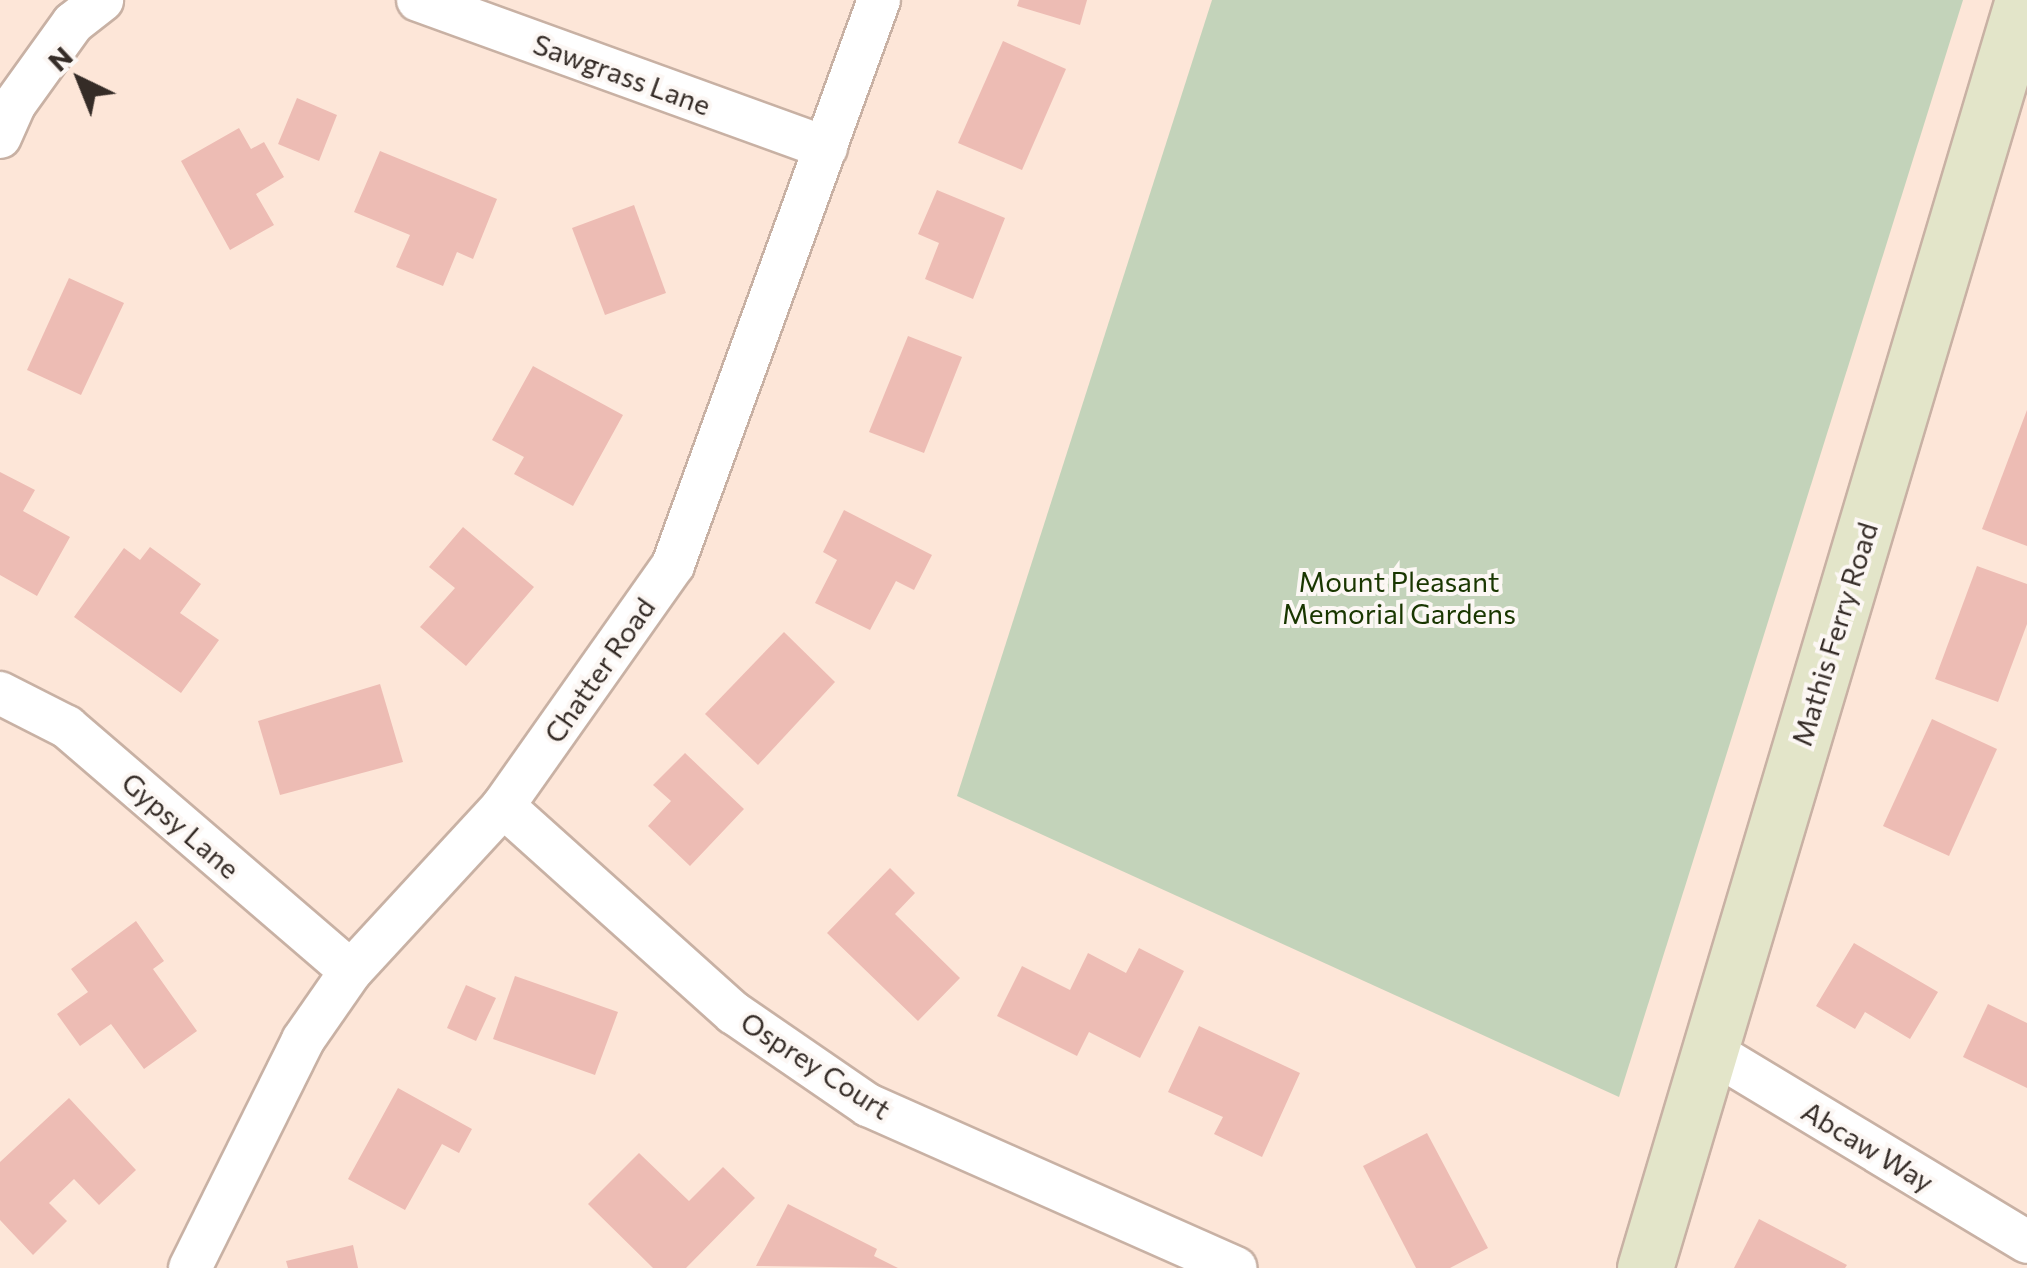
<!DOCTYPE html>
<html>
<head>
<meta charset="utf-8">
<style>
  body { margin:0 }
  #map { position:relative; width:2027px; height:1268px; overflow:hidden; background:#fde6d8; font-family:Commissioner,sans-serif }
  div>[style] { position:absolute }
  .green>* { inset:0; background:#c3d3ba }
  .building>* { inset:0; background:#edbcb4 }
  .roads { filter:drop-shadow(2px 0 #c8b1a4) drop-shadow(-2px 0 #c8b1a4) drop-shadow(0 2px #c8b1a4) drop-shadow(0 -2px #c8b1a4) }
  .street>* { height:42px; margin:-21px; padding:0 21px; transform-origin:21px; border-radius:21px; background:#fff }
  .secondary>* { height:55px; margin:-27.5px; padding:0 27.5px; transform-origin:27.5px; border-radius:27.5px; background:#e3e5c9 }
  span { translate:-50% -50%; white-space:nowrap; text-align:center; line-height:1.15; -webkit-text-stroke:8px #fcf7f4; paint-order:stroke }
  .street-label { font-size:28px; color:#352c27 }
  .park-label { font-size:28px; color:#193600 }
  .north { position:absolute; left:30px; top:30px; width:100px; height:100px; -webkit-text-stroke:8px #fcf7f4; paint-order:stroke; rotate:317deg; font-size:28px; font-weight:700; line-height:40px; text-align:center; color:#352c27 }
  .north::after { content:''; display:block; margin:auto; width:35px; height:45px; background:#352c27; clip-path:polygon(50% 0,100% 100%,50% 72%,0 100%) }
</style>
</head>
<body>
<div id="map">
  <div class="green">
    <i style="clip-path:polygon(1212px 0,1963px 0,1619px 1097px,957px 796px)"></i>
  </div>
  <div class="building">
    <i style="clip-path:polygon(1019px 0,1087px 0,1080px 25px,1017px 6px)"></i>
    <i style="clip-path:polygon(1003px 41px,1066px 69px,1022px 170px,958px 143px)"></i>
    <i style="clip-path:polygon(297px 98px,337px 115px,319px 161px,278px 144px)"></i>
    <i style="clip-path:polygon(239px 128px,251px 149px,264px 142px,284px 177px,256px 194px,274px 225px,230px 250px,181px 161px)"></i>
    <i style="clip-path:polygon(380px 151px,497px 199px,473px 259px,457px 252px,443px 286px,396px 267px,410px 235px,354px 212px)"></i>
    <i style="clip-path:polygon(937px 190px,1005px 218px,973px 299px,925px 279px,939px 243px,918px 234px)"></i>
    <i style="clip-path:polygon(634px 205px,666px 293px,605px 315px,572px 228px)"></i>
    <i style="clip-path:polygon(69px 278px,124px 303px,81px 395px,27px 370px)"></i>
    <i style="clip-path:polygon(908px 336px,962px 357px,924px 453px,869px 432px)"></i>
    <i style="clip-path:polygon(533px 366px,623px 415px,573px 506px,514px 474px,524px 457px,492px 440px)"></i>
    <i style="clip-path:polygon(2027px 410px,2027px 546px,1982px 529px)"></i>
    <i style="clip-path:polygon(0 472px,35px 490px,23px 511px,70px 537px,37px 596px,0 575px)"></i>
    <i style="clip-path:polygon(844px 510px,932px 555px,914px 590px,896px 581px,870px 630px,815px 603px,837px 560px,823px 552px)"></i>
    <i style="clip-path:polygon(463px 527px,534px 587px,466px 666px,420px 627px,455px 588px,429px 567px)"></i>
    <i style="clip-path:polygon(150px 547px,201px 584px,180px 613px,219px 640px,181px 693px,74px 617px,124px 548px,140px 560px)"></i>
    <i style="clip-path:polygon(1977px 566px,2027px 584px,2027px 624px,1998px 702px,1935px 679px)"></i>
    <i style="clip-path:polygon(784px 632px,835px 682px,758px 765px,705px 714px)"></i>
    <i style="clip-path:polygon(380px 684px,403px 762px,280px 795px,258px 721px)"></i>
    <i style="clip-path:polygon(1932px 719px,1997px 749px,1949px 856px,1883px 826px)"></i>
    <i style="clip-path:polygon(685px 753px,744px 809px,690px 866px,648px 826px,671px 801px,653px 785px)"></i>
    <i style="clip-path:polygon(890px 868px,915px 893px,895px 914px,960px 978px,918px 1021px,827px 933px)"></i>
    <i style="clip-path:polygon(136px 921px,164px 961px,153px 969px,197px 1031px,144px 1069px,111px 1024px,80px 1046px,57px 1014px,88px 992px,71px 969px)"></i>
    <i style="clip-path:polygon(1854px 943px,1938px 992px,1910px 1039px,1865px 1012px,1855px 1029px,1816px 1006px)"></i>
    <i style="clip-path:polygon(1139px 948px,1184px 971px,1140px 1058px,1089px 1032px,1077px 1056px,997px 1016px,1022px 966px,1070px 990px,1088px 953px,1126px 973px)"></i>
    <i style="clip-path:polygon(515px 976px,618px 1012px,595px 1075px,493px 1039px)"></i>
    <i style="clip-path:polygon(466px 985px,496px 998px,476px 1041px,447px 1028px)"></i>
    <i style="clip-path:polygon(1988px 1004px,2027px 1023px,2027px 1088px,1963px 1057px)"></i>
    <i style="clip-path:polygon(1199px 1026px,1300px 1073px,1262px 1157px,1214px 1134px,1223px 1117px,1168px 1092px)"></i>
    <i style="clip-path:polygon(398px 1088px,472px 1129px,459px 1153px,442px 1144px,405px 1210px,348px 1179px)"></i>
    <i style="clip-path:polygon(69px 1098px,136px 1170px,99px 1205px,74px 1179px,49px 1203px,67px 1221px,33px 1255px,0 1220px,0 1162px)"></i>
    <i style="clip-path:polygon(1427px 1133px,1488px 1248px,1450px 1268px,1416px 1268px,1363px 1166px)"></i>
    <i style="clip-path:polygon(639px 1153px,689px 1201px,723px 1167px,755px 1198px,686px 1268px,653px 1268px,588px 1204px)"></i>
    <i style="clip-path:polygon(788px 1204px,877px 1249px,874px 1256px,898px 1268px,756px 1266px)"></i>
    <i style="clip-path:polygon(1759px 1219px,1847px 1265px,1845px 1268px,1734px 1268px)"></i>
    <i style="clip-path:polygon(353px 1245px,358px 1268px,288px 1268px,286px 1261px)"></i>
  </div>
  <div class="roads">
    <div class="street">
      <i style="left:418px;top:0;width:434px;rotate:19.9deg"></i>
      <i style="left:0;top:137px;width:35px;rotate:-66deg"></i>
      <i style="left:14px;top:105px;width:101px;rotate:-54.3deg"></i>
      <i style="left:73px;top:23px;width:37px;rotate:-38deg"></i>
      <i style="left:0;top:693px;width:75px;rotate:26.9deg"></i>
      <i style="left:67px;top:727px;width:374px;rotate:40.7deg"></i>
      <i style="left:503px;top:806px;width:310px;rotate:41.9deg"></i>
      <i style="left:734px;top:1013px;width:163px;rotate:34.5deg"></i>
      <i style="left:868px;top:1105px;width:402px;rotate:23.9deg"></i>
      <i style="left:1709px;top:1050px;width:371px;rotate:31.1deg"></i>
      <i style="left:190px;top:1268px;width:254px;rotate:-63.6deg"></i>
      <i style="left:303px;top:1040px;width:84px;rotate:-55.2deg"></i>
      <i style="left:351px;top:971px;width:224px;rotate:-47.3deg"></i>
      <i style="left:503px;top:806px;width:295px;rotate:-54.8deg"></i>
      <i style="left:673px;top:565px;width:601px;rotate:-69.97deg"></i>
    </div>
    <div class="secondary">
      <i style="left:1645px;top:1268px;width:1323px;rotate:-73.4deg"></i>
    </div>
  </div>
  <div class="street-label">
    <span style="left:622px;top:74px;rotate:20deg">Sawgrass Lane</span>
    <span style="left:1834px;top:634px;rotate:-73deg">Mathis Ferry Road</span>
    <span style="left:599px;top:670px;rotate:-55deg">Chatter Road</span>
    <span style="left:181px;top:825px;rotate:41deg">Gypsy Lane</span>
    <span style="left:816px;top:1065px;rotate:33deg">Osprey Court</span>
    <span style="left:1868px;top:1146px;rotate:31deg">Abcaw Way</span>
  </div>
  <div class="park-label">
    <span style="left:1399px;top:597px">Mount Pleasant<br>Memorial Gardens</span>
  </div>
  <div class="north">N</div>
</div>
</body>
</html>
